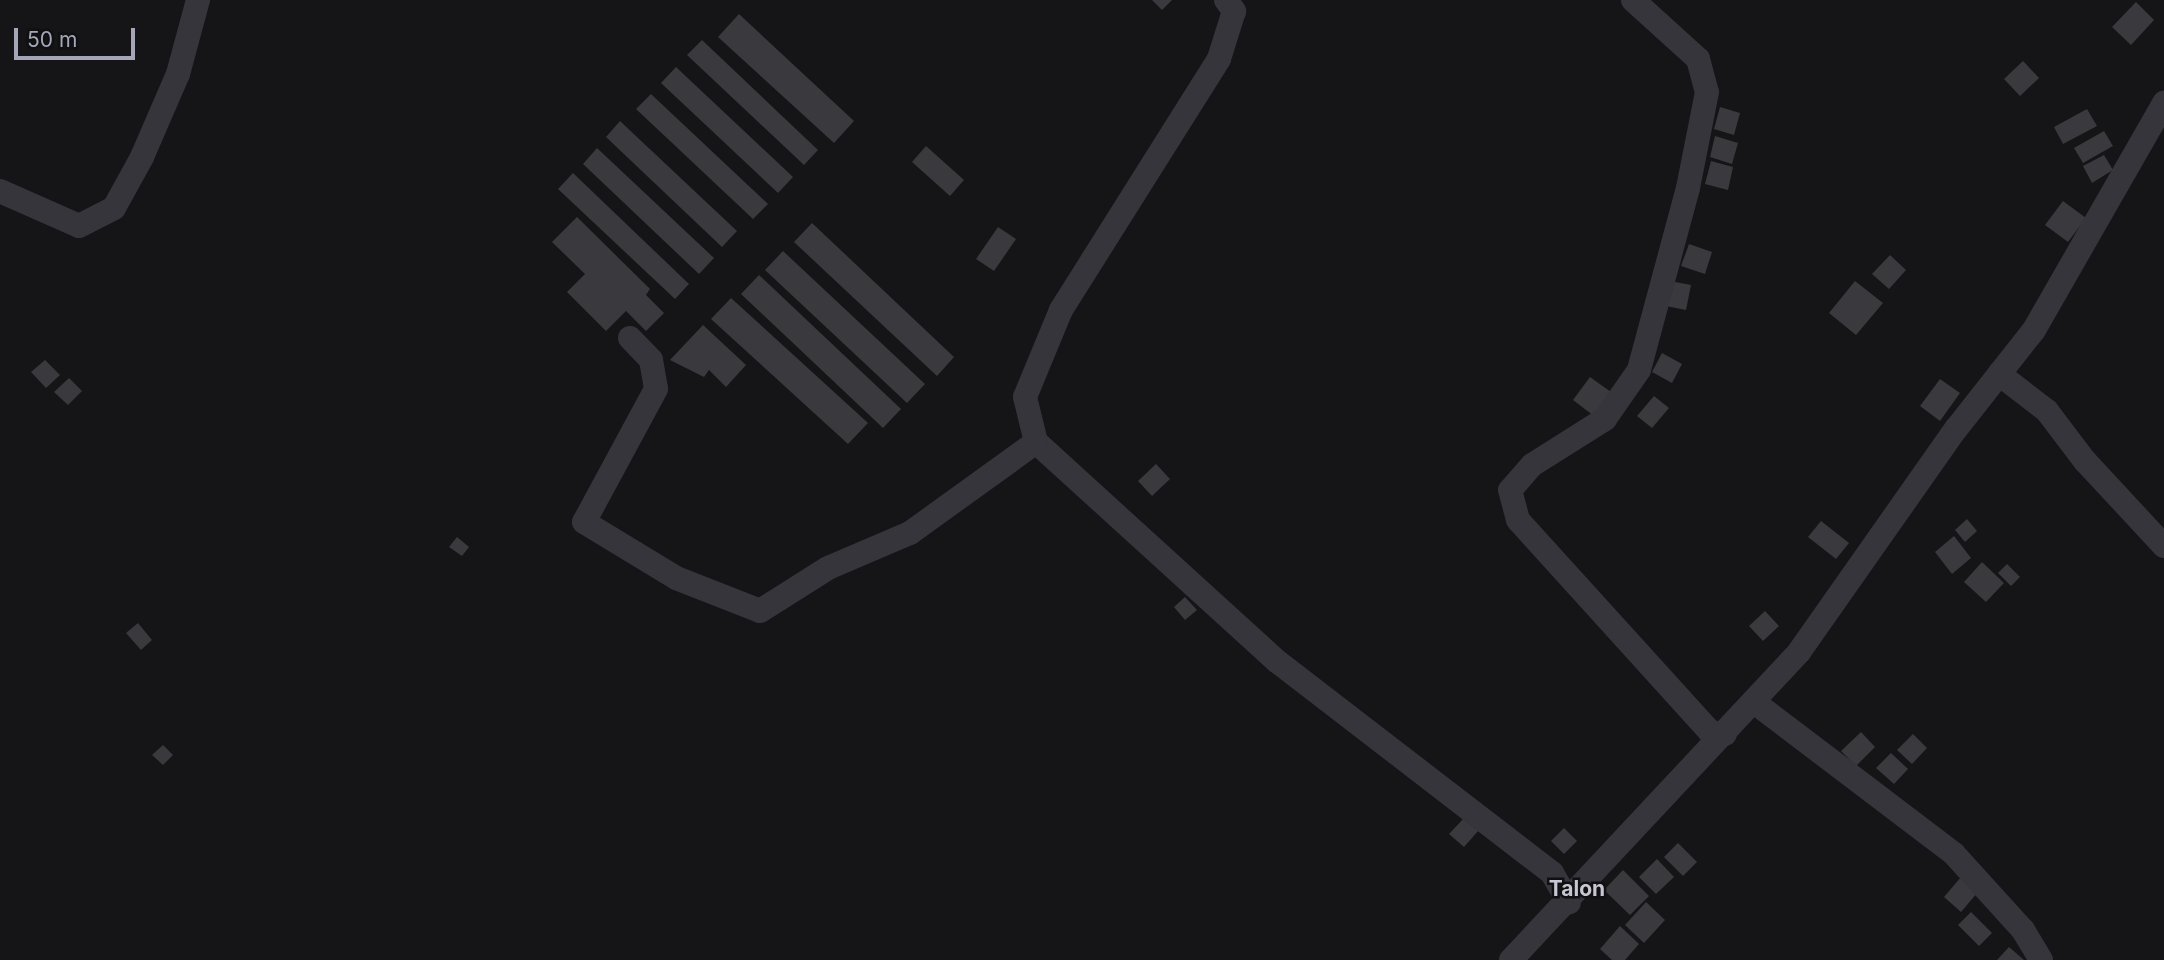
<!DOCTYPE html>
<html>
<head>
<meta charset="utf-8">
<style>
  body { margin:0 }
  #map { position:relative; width:2164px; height:960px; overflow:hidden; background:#151416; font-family:Inter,sans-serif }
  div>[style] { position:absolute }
  .building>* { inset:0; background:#3a393e }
  .minor>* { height:24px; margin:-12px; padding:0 12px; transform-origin:12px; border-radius:12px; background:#36353b }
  span { translate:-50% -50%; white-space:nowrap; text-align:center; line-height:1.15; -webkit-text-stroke:5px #100f11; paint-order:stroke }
  .quarter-label { font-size:21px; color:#c7c7d3; font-weight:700 }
  .scale { position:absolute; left:14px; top:28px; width:121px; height:32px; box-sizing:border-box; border:4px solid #a5a6b7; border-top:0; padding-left:9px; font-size:21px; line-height:24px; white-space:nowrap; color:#a5a6b7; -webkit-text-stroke:5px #100f11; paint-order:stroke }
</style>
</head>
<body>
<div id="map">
  <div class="building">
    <i style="clip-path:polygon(1152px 0,1172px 0,1162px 10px)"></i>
    <i style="clip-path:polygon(2136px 2px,2154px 20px,2131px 45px,2112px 27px)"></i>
    <i style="clip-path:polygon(739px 14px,854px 121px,834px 143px,718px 37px)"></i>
    <i style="clip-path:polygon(702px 40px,818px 150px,804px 165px,687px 55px)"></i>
    <i style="clip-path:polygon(2023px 61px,2039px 78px,2020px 96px,2004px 79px)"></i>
    <i style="clip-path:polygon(676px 67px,793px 177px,778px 193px,661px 83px)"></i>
    <i style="clip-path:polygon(651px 94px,768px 204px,753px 219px,636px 109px)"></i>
    <i style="clip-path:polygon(1720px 107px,1740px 113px,1734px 135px,1714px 129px)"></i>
    <i style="clip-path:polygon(2087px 109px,2097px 126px,2063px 144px,2054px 127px)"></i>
    <i style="clip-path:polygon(620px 121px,737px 231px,722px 247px,606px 137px)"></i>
    <i style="clip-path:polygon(2104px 131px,2113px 146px,2083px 163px,2074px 148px)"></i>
    <i style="clip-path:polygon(1715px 136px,1738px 143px,1732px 164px,1710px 157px)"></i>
    <i style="clip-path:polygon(926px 146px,964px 180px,950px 196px,912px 162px)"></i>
    <i style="clip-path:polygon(597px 148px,714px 258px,699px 274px,583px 164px)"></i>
    <i style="clip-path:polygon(2104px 155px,2113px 170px,2092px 183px,2083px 166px)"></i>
    <i style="clip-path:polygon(1711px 161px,1733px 167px,1728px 190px,1705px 184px)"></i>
    <i style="clip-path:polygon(573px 173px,689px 284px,675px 299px,558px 189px)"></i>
    <i style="clip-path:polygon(2063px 201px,2086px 218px,2068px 242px,2045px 225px)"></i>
    <i style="clip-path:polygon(577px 217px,650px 289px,646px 295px,664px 313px,646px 331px,626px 311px,606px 331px,567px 292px,585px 274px,552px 242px)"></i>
    <i style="clip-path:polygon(812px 223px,954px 357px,937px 376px,794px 242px)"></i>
    <i style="clip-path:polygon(998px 227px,1016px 239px,994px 271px,976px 259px)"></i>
    <i style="clip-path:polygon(1689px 244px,1712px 252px,1705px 274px,1681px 266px)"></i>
    <i style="clip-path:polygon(783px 251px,925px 384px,907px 403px,765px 270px)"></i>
    <i style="clip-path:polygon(1890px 255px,1906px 270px,1889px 289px,1872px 274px)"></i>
    <i style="clip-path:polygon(759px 275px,901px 409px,883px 428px,741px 294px)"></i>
    <i style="clip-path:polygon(1670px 281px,1691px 285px,1686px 310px,1666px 306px)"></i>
    <i style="clip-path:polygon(1855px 281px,1883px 303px,1856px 335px,1829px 313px)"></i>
    <i style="clip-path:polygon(731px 298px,868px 423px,848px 444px,711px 319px)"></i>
    <i style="clip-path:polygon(703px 325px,746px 365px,726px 387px,709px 370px,704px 377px,670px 360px)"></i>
    <i style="clip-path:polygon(1662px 353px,1682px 364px,1672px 383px,1652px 372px)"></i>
    <i style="clip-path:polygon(45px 360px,60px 375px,46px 388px,31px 372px)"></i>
    <i style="clip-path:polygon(1590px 377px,1611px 392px,1594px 416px,1573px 400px)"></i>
    <i style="clip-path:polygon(69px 378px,82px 391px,68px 405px,54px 392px)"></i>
    <i style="clip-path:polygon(1940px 379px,1960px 393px,1940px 421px,1920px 406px)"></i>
    <i style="clip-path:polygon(1654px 396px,1669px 408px,1652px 428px,1637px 416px)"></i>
    <i style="clip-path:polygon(1156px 464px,1170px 479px,1152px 496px,1138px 481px)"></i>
    <i style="clip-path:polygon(1967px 519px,1977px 531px,1965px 542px,1955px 530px)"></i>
    <i style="clip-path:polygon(1821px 521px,1849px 543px,1836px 559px,1808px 537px)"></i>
    <i style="clip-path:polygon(1954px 536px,1971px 558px,1952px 574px,1935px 552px)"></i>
    <i style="clip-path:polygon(457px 537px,469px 547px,462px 556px,449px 547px)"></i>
    <i style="clip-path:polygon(1982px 562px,2004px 583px,1986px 602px,1964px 582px)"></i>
    <i style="clip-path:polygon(2007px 564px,2020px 577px,2011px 586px,1998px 573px)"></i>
    <i style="clip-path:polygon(1185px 597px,1197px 610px,1185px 620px,1174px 607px)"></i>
    <i style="clip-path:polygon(1765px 611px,1779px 626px,1763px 641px,1749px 626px)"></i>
    <i style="clip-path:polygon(138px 623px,152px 640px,141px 650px,126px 633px)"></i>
    <i style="clip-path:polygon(1861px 732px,1875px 747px,1856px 766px,1841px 751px)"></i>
    <i style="clip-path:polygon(1913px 734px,1927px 748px,1912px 764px,1897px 750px)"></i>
    <i style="clip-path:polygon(163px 745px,173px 755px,163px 765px,152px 755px)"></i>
    <i style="clip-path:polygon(1891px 753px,1908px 769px,1894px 784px,1876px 768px)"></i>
    <i style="clip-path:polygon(1465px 817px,1479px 830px,1464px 847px,1449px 834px)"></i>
    <i style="clip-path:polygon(1564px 828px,1577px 841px,1564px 854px,1551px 841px)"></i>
    <i style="clip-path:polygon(1678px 843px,1697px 862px,1683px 876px,1664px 857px)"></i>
    <i style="clip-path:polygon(1657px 859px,1674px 877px,1656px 894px,1639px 877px)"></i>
    <i style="clip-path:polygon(1623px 870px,1649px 896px,1630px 915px,1604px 890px)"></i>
    <i style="clip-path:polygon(1961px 877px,1978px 892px,1961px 912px,1944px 897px)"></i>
    <i style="clip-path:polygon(1646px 902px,1665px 920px,1644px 943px,1625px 925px)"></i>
    <i style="clip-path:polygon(1971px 912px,1992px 933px,1979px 946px,1958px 925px)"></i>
    <i style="clip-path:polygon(1620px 926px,1639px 944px,1625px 960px,1612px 960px,1600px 949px)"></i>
    <i style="clip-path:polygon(2009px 947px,2024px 960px,1997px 960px)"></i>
  </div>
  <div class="minor">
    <i style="left:1226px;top:0;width:14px;rotate:54deg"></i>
    <i style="left:1234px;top:11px;width:50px;rotate:107.4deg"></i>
    <i style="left:1219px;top:59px;width:297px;rotate:122.2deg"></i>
    <i style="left:1061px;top:310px;width:94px;rotate:112.5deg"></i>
    <i style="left:1025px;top:397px;width:46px;rotate:76.3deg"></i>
    <i style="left:1036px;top:442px;width:327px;rotate:42.3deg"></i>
    <i style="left:1278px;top:662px;width:346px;rotate:37.6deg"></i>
    <i style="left:1552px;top:873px;width:34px;rotate:60deg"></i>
    <i style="left:1633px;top:0;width:88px;rotate:42.2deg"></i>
    <i style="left:1698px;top:59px;width:34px;rotate:75deg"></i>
    <i style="left:1707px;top:92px;width:98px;rotate:101.2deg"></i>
    <i style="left:1688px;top:188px;width:188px;rotate:105.1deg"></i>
    <i style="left:1639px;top:370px;width:60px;rotate:124.8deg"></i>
    <i style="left:1605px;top:419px;width:86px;rotate:147.8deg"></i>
    <i style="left:1532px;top:465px;width:33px;rotate:131deg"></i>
    <i style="left:1510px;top:490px;width:31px;rotate:75deg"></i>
    <i style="left:1518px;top:520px;width:286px;rotate:47.8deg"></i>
    <i style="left:1710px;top:732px;width:15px;rotate:8deg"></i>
    <i style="left:0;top:191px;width:86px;rotate:23.9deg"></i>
    <i style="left:79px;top:226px;width:39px;rotate:-27deg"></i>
    <i style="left:114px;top:208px;width:58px;rotate:-61.2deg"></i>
    <i style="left:142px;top:157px;width:90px;rotate:-66.6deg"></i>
    <i style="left:178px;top:74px;width:77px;rotate:-74.9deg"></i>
    <i style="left:630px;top:338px;width:30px;rotate:46deg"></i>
    <i style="left:651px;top:360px;width:29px;rotate:80deg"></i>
    <i style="left:656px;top:389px;width:151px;rotate:118.4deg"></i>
    <i style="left:584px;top:522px;width:108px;rotate:31.3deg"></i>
    <i style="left:676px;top:578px;width:90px;rotate:21.4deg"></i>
    <i style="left:760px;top:611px;width:80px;rotate:-32.3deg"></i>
    <i style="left:828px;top:568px;width:89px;rotate:-23.1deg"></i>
    <i style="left:910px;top:533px;width:155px;rotate:-35.8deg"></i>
    <i style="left:1999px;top:374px;width:61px;rotate:37.6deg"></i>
    <i style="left:2047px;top:411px;width:63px;rotate:52.8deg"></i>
    <i style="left:2085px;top:461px;width:116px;rotate:47.1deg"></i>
    <i style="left:1754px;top:702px;width:251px;rotate:37.2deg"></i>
    <i style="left:1954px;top:854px;width:103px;rotate:47.8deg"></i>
    <i style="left:2023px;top:930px;width:35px;rotate:59deg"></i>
    <i style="left:1511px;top:960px;width:422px;rotate:-46.9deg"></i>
    <i style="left:1799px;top:652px;width:273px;rotate:-54.9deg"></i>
    <i style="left:1956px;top:429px;width:126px;rotate:-51.8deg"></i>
    <i style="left:2034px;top:330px;width:262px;rotate:-60.2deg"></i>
  </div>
  <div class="quarter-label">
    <span style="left:1577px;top:889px">Talon</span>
  </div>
  <div class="scale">50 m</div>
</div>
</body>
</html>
